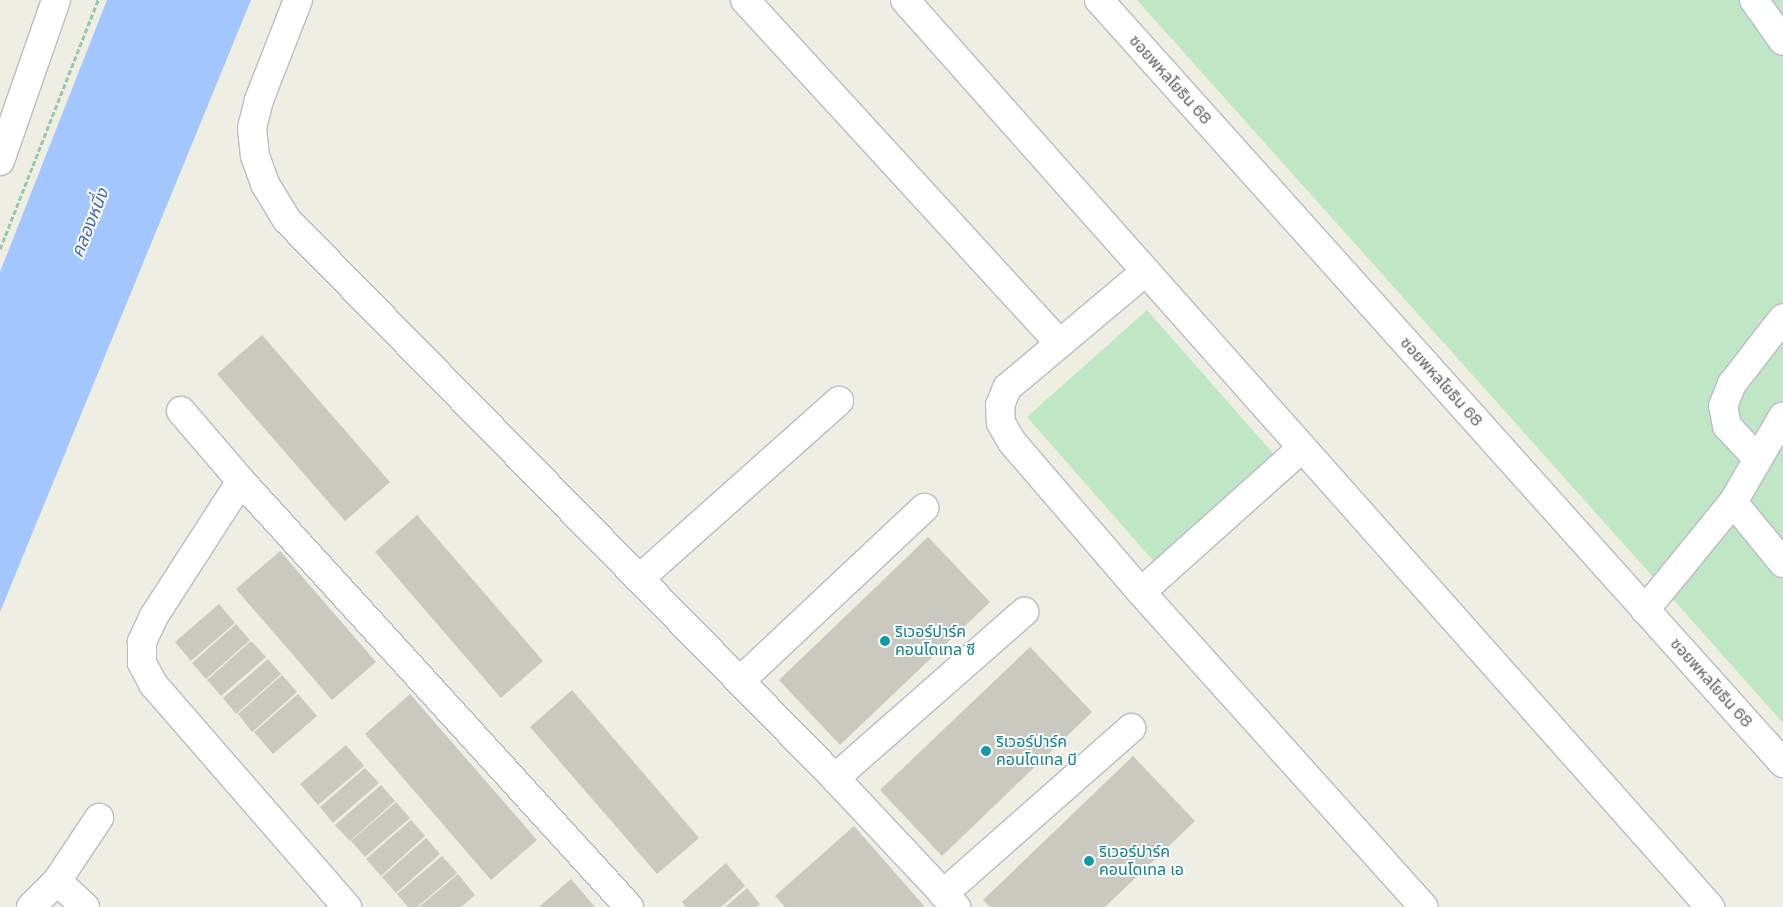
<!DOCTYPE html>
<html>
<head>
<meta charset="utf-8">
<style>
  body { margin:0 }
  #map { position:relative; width:1783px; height:907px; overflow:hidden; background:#efeee3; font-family:"Space Grotesk","Noto Sans Thai",sans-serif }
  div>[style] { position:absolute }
  .green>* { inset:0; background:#bfe7c6 }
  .water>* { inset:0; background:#a3c6ff }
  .building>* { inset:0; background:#cac9c0 }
  .path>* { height:3px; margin-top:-1.5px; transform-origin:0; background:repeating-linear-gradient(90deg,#97c6ac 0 5px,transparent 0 7.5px) }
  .roads { filter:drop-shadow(1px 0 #bbbcc3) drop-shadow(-1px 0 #bbbcc3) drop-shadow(0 1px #bbbcc3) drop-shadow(0 -1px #bbbcc3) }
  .minor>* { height:28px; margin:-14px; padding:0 14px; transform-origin:14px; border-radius:14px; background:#fff }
  .dots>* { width:14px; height:14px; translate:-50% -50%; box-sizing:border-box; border:2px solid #fff; border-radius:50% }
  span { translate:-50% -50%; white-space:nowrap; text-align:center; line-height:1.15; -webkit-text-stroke:4px #fff; paint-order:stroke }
  .street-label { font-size:16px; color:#5c5e65 }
  .culture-label { font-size:16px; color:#0d838f }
  .left { translate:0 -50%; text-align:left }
  .water-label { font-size:18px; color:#416ac7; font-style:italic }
</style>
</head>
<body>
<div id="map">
  <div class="green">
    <i style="clip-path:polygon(1137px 0,1783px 0,1783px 723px,1663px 588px)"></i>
    <i style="clip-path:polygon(1147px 310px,1277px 458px,1157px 565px,1027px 417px)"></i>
  </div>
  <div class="water">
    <i style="clip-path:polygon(107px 0,251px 0,0 612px,0 272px)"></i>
  </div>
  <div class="building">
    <i style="clip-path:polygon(262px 335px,390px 482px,345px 521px,217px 374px)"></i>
    <i style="clip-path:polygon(417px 515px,543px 661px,501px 698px,375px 552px)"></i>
    <i style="clip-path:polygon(928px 537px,990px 602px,840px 745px,779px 680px)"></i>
    <i style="clip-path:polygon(280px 551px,376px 662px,332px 700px,236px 589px)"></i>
    <i style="clip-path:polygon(219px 604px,235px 623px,191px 661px,175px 642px)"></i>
    <i style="clip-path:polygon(236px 624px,250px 640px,206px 679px,192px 663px)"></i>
    <i style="clip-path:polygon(251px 641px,266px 657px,221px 696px,207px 680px)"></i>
    <i style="clip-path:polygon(1030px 647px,1092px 712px,942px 856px,880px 790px)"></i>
    <i style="clip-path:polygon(268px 659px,281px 674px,236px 714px,223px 698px)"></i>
    <i style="clip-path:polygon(282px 675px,297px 692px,252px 732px,238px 714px)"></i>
    <i style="clip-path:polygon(572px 690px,699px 838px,657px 874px,530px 727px)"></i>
    <i style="clip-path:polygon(298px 694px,317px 716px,273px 754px,254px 732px)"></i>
    <i style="clip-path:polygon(410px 694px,537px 840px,491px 880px,365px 734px)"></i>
    <i style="clip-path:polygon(346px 745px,364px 766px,318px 805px,300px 784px)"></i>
    <i style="clip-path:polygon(1133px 756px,1195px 821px,1105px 907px,990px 907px,983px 900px)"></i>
    <i style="clip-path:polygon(365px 768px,379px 783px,333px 823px,320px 807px)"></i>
    <i style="clip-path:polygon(381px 785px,395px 801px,350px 841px,335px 825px)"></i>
    <i style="clip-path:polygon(396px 802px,410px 818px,365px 857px,351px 841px)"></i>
    <i style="clip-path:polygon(411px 820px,425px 836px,381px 876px,366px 859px)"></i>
    <i style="clip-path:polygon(854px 826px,925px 907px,785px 907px,775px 896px)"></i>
    <i style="clip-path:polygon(426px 838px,440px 854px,396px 893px,382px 877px)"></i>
    <i style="clip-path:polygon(442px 856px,457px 873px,417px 907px,408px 907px,397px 894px)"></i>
    <i style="clip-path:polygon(726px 863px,745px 886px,721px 907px,686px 907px,682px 902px)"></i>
    <i style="clip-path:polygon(458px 874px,475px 895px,461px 907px,419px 907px)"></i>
    <i style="clip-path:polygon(571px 879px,595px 907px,539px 907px)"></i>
    <i style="clip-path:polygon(747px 888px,760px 904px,757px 907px,725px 907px)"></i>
  </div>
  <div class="path">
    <i style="left:0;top:249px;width:268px;rotate:-68.5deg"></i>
  </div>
  <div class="roads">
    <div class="minor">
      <i style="left:298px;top:0;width:107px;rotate:111.3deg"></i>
      <i style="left:259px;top:100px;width:29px;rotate:104deg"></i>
      <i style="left:252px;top:128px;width:28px;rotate:84deg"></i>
      <i style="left:255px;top:156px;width:30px;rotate:70deg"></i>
      <i style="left:265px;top:184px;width:42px;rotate:58.6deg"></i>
      <i style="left:287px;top:220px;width:782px;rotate:45.52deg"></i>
      <i style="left:835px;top:778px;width:177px;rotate:46.8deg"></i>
      <i style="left:745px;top:0;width:466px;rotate:47.5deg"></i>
      <i style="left:905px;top:0;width:1213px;rotate:48.41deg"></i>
      <i style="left:1099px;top:0;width:1025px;rotate:48.13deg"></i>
      <i style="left:1754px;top:0;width:50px;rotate:54.7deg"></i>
      <i style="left:0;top:161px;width:170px;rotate:-70.8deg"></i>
      <i style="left:1145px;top:272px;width:180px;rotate:140deg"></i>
      <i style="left:1007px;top:388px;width:18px;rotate:112deg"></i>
      <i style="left:1000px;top:405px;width:18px;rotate:87deg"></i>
      <i style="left:1001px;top:423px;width:22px;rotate:60deg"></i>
      <i style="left:1012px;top:442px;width:198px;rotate:49.3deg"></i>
      <i style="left:1141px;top:592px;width:423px;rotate:48.1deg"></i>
      <i style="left:181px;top:411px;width:92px;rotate:49.4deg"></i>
      <i style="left:241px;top:481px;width:576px;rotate:47.67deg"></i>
      <i style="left:1758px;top:459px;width:45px;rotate:-133.2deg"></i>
      <i style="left:1727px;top:426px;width:20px;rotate:-101deg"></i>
      <i style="left:1723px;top:406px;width:24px;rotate:-68deg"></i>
      <i style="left:1732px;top:384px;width:83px;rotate:-52.3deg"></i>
      <i style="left:241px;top:481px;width:161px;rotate:122.8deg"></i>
      <i style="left:154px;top:616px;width:29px;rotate:115deg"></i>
      <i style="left:142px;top:642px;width:21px;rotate:90deg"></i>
      <i style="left:142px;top:663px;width:24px;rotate:62deg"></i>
      <i style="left:153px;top:684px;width:296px;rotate:49deg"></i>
      <i style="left:1733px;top:502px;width:79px;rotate:50.7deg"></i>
      <i style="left:639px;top:579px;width:268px;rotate:-41.7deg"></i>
      <i style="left:1141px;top:592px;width:216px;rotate:-41.8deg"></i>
      <i style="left:1645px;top:610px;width:139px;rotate:-50.8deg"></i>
      <i style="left:1733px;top:502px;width:99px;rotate:-59.8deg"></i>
      <i style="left:740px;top:681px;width:253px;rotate:-43.2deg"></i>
      <i style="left:835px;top:778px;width:252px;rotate:-41.3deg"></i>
      <i style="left:943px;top:894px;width:251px;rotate:-41.4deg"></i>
      <i style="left:31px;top:907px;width:37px;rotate:-45deg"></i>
      <i style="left:85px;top:907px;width:38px;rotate:-137deg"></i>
      <i style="left:57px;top:881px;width:76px;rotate:-56.3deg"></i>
    </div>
  </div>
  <div class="dots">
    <i style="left:885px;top:641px;background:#0f9aa8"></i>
    <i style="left:986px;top:751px;background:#0f9aa8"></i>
    <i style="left:1089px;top:861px;background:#0f9aa8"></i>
  </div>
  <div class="street-label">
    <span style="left:1170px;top:80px;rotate:48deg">ซอยพหลโยธิน 68</span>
    <span style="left:1441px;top:382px;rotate:48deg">ซอยพหลโยธิน 68</span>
    <span style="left:1711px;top:683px;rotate:48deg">ซอยพหลโยธิน 68</span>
  </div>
  <div class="culture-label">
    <span class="left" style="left:895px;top:641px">ริเวอร์ปาร์ค<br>คอนโดเทล ซี</span>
    <span class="left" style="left:996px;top:751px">ริเวอร์ปาร์ค<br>คอนโดเทล บี</span>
    <span class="left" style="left:1099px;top:861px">ริเวอร์ปาร์ค<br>คอนโดเทล เอ</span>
  </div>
  <div class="water-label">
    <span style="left:90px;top:223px;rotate:-68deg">คลองหนึ่ง</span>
  </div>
</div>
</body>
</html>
